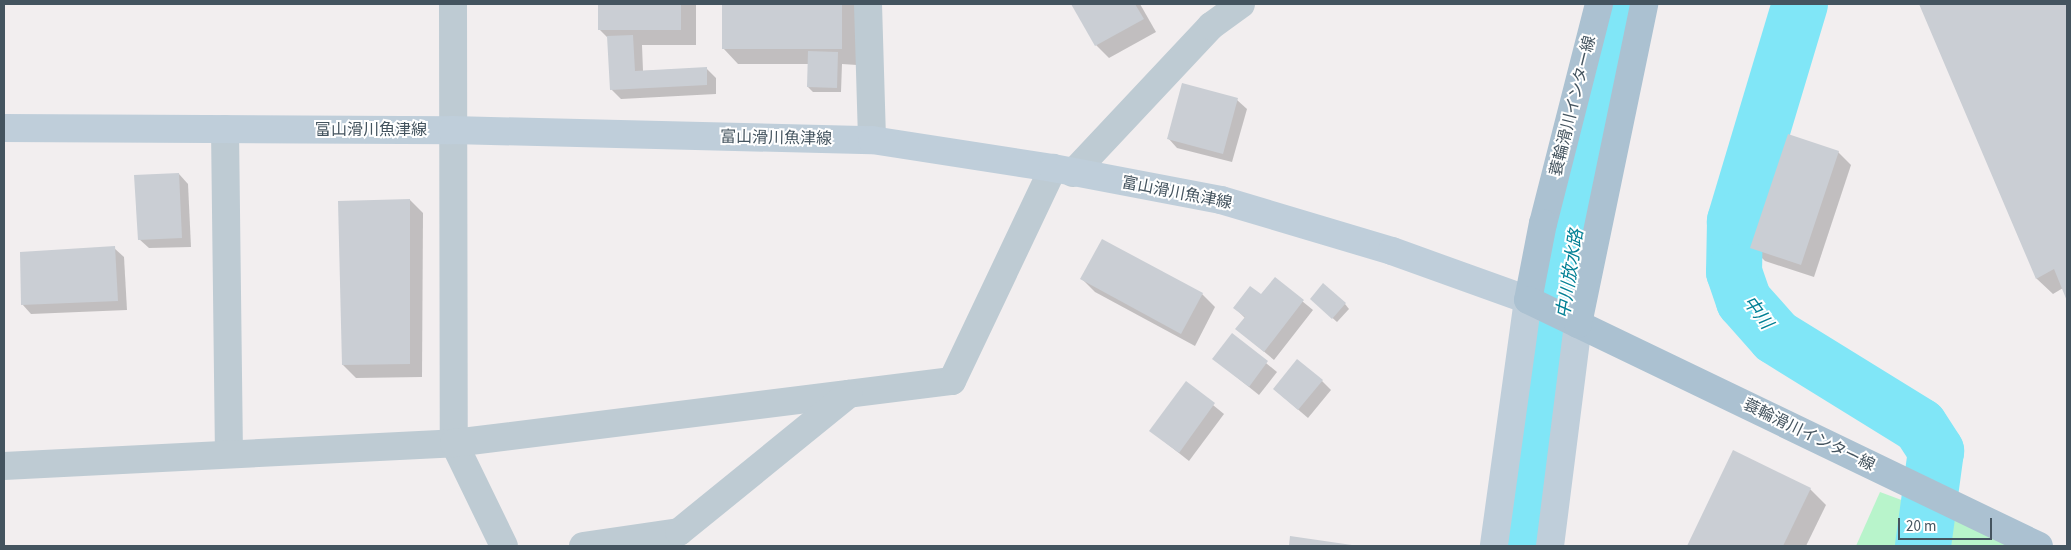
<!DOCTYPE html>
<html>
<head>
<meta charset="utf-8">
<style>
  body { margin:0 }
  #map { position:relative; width:2071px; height:550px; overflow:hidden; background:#f2eeef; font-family:"Source Sans 3","Noto Sans JP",sans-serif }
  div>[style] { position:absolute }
  .green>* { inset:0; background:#b8f4cb }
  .shadow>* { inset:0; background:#0003 }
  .river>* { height:56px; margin:-28px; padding:0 28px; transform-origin:28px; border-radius:28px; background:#80e6f7 }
  .building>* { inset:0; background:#caced4 }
  .street>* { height:28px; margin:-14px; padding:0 14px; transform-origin:14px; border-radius:14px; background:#becbd3 }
  .secondary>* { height:28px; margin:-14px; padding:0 14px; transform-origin:14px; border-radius:14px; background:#bfceda }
  .primary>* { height:28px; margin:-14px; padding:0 14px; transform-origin:14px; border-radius:14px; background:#abc1d1 }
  span { translate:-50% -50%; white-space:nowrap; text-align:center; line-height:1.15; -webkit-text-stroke:4px #fff; paint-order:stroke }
  .street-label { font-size:16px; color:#44545f }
  .water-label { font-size:18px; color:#038095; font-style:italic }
  .frame { position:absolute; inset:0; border:5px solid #44545f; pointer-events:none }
  .scale { position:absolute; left:1898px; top:518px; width:94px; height:22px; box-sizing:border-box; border:2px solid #44545f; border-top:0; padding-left:6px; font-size:15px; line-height:18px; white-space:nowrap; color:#44545f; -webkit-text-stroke:4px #fff; paint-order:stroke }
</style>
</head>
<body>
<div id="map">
  <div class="green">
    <i style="clip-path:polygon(1880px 492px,2025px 546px,1856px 546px)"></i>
  </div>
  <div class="shadow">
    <i style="clip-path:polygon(599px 4px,696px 4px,696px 45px,642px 45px,643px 71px,706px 68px,716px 78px,716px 94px,621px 99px,611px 89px,608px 38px,599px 29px)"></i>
    <i style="clip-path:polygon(723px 4px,857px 4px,857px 65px,842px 64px,841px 92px,813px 92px,808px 87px,809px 64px,738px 64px,723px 48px)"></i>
    <i style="clip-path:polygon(1072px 4px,1140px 4px,1156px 32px,1109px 58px,1096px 45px)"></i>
    <i style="clip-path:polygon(1920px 4px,2067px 4px,2067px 298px,2063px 288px,2053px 294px,2037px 279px)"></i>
    <i style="clip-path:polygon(1237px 100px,1247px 109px,1232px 162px,1177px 148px,1168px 138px)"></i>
    <i style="clip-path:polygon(1838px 152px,1851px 165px,1814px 277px,1765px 261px,1752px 248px)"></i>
    <i style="clip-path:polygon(179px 174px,188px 184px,191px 247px,149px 248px,139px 239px)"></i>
    <i style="clip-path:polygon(410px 200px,423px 213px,422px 377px,356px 378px,343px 365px)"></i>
    <i style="clip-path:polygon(114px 248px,124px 257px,127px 310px,31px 314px,22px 304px)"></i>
    <i style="clip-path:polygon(1082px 279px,1202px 294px,1215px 307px,1195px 346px,1095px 292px)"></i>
    <i style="clip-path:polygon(1275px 279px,1313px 310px,1274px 360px,1237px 329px,1245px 318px,1235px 308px,1262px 296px)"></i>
    <i style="clip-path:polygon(1316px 303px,1345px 304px,1349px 309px,1337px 322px)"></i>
    <i style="clip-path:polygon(1232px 335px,1277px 372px,1259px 395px,1214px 359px)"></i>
    <i style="clip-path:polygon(1322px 381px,1331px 390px,1308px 418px,1274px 389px)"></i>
    <i style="clip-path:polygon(1186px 383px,1224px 414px,1189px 461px,1151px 431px)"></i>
    <i style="clip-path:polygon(1734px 452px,1810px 489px,1826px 505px,1806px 546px,1688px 546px)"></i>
    <i style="clip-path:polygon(1291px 538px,1351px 546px,1290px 546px)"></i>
  </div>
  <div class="river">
    <i style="left:1800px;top:4px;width:227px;rotate:106.7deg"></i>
    <i style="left:1735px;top:221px;width:51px;rotate:91.1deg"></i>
    <i style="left:1734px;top:272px;width:31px;rotate:71deg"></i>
    <i style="left:1744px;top:301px;width:48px;rotate:48.4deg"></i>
    <i style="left:1776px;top:337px;width:169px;rotate:31.7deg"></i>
    <i style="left:1920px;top:426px;width:30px;rotate:57deg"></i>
    <i style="left:1936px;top:451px;width:96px;rotate:97.8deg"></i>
    <i style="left:1529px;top:546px;width:317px;rotate:-81.3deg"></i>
    <i style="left:1577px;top:233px;width:233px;rotate:-79.4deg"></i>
  </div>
  <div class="building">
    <i style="clip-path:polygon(598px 4px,681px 4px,681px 30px,598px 30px)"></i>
    <i style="clip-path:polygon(722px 4px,842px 4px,842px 49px,722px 49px)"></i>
    <i style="clip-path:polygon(1071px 4px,1135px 4px,1144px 19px,1095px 46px)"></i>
    <i style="clip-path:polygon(1919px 4px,2067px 4px,2067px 301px,2054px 269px,2036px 279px)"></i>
    <i style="clip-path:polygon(633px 35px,635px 71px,707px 67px,707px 85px,610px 90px,607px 36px)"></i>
    <i style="clip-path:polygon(808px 51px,838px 52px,837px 88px,807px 87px)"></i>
    <i style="clip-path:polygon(1182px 83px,1238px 98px,1223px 154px,1167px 139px)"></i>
    <i style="clip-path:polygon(1788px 134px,1839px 151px,1801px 265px,1750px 248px)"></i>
    <i style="clip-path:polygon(179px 173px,182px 238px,138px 240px,134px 175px)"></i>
    <i style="clip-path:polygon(410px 199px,410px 364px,342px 365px,338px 201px)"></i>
    <i style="clip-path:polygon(1102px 239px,1203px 293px,1181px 334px,1080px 279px)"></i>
    <i style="clip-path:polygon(115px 246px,118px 301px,21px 305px,20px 252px)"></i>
    <i style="clip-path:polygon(1275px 277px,1304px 300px,1264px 352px,1235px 329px,1245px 317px,1233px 308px,1250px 286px,1261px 294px)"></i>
    <i style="clip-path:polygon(1323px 283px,1346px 303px,1332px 319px,1310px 299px)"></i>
    <i style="clip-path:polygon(1232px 333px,1268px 361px,1249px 387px,1212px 359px)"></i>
    <i style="clip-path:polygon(1297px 359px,1323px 380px,1298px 410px,1273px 389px)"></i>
    <i style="clip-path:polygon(1186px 381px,1215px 403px,1179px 453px,1149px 431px)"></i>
    <i style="clip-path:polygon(1733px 450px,1811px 488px,1783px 546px,1687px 546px)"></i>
    <i style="clip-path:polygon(1290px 536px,1352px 545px,1351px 546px,1289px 546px)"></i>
  </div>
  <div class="street">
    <i style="left:453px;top:4px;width:439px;rotate:89.9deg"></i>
    <i style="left:454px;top:443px;width:114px;rotate:64.1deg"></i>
    <i style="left:868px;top:4px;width:136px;rotate:88.3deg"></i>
    <i style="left:225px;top:129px;width:325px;rotate:89.3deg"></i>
    <i style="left:1073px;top:173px;width:202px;rotate:-46.8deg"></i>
    <i style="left:1211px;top:26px;width:37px;rotate:-36deg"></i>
    <i style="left:4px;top:466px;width:451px;rotate:-2.9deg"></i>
    <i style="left:454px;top:443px;width:502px;rotate:-7.1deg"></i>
    <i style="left:952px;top:381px;width:236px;rotate:-64.6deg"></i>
    <i style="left:583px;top:546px;width:97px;rotate:-8.3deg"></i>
    <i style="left:679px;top:532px;width:219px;rotate:-39.1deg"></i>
  </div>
  <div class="secondary">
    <i style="left:4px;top:128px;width:448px;rotate:0.3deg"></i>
    <i style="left:452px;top:130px;width:420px;rotate:1.4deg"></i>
    <i style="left:872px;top:140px;width:183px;rotate:8.8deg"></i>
    <i style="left:1053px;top:168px;width:171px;rotate:10.8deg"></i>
    <i style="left:1221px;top:200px;width:178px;rotate:16.6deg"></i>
    <i style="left:1392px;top:251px;width:145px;rotate:19.8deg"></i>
    <i style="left:1528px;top:300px;width:248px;rotate:97.9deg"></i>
    <i style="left:1550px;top:546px;width:224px;rotate:-82.8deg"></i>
  </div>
  <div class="primary">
    <i style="left:1599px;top:4px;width:226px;rotate:104.3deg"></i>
    <i style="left:1543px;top:223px;width:78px;rotate:101deg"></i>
    <i style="left:1528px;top:300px;width:567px;rotate:25.71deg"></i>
    <i style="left:1578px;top:324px;width:327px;rotate:-78.3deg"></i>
  </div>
  <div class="street-label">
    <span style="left:1573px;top:106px;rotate:-76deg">蓑輪滑川インター線</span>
    <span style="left:371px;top:130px">富山滑川魚津線</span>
    <span style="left:776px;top:138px;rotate:1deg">富山滑川魚津線</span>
    <span style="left:1177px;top:193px;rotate:11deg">富山滑川魚津線</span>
    <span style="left:1809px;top:435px;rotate:26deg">蓑輪滑川インター線</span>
  </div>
  <div class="water-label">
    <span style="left:1571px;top:274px;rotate:-81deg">中川放水路</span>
    <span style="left:1757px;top:313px;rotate:53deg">中川</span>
  </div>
  <div class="frame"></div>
  <div class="scale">20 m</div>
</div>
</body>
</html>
